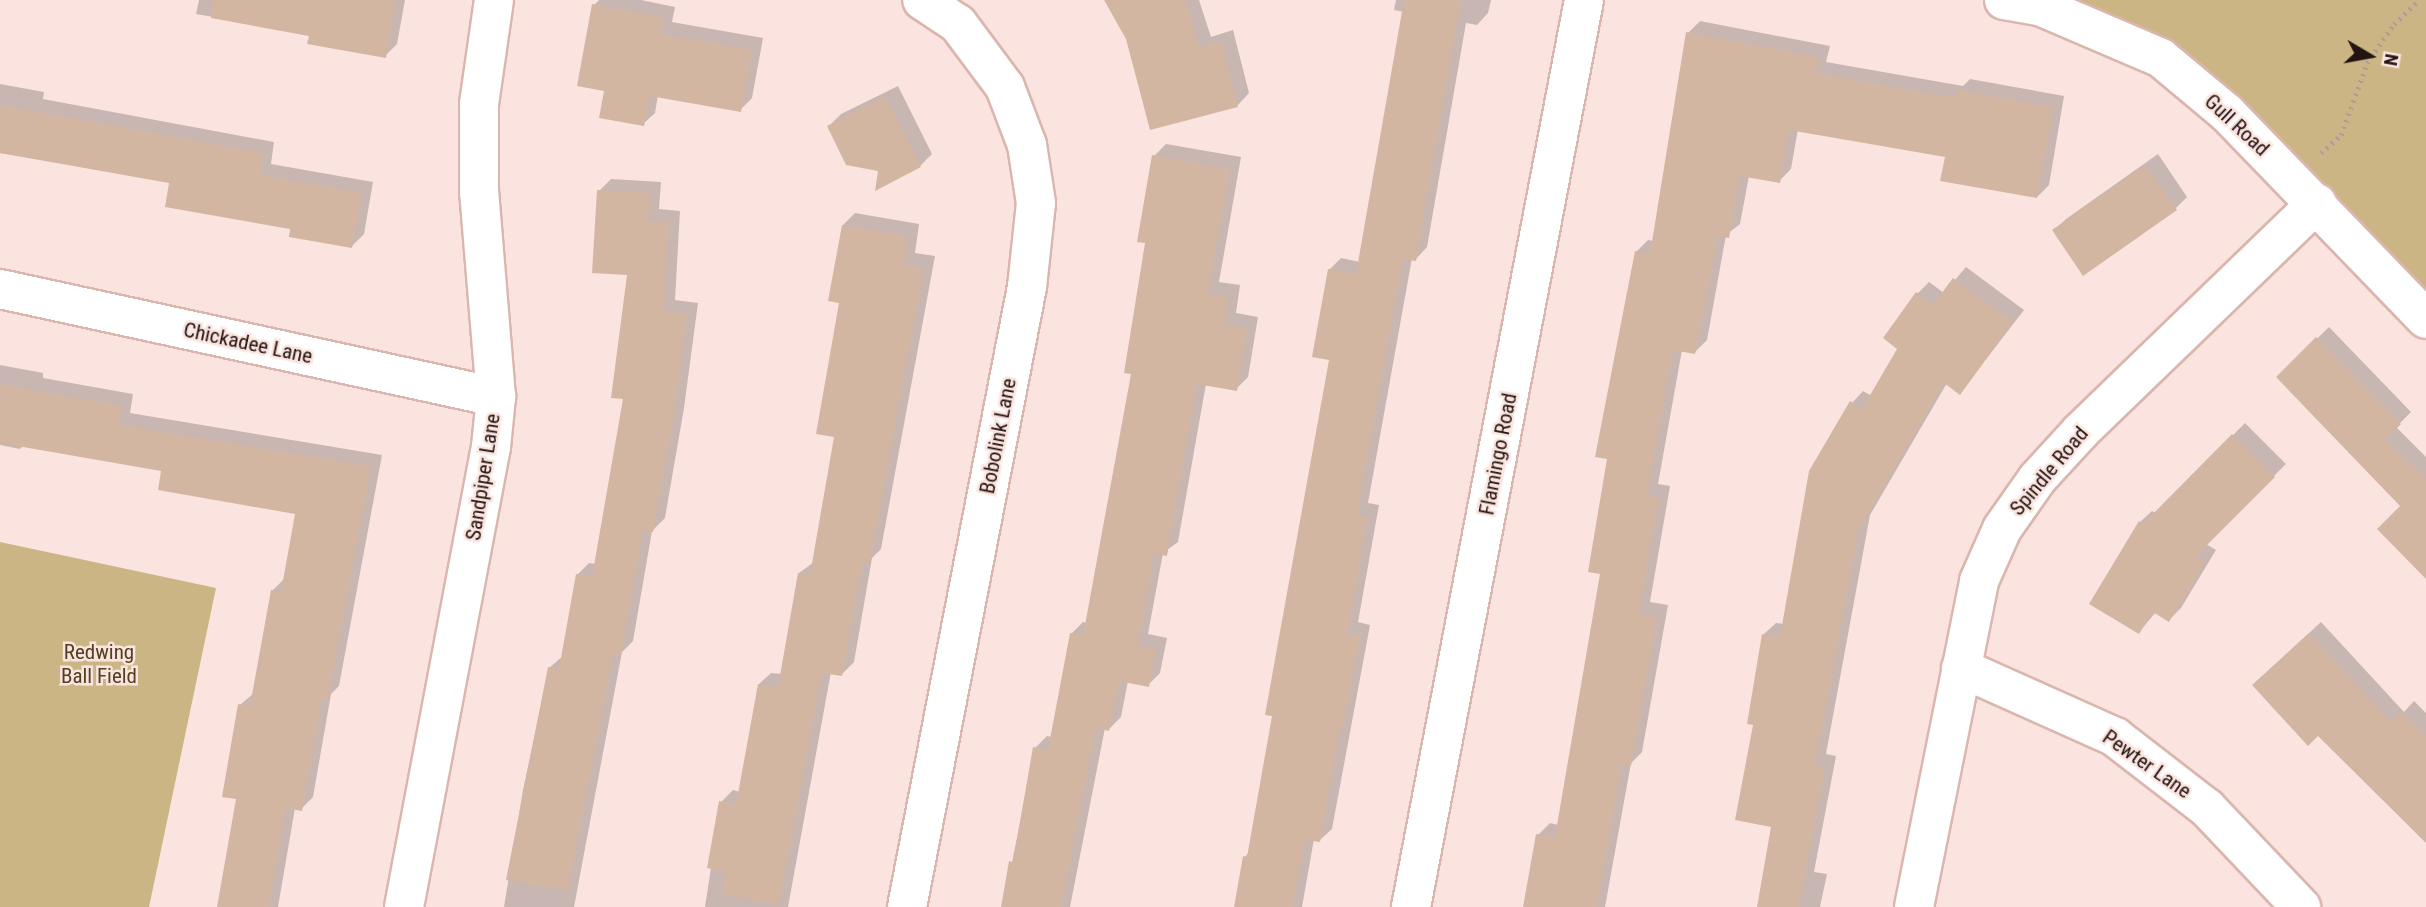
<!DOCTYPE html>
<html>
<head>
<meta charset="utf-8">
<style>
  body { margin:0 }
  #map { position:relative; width:2426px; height:907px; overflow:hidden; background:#fbe4df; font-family:"Roboto Condensed",sans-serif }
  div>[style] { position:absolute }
  .green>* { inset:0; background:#ccb584 }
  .shadow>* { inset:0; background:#0003 }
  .building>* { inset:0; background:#d3b6a1 }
  .path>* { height:4.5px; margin-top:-2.25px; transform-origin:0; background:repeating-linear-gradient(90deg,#af9c98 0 2px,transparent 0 7px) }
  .roads { filter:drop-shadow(2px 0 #dab6ae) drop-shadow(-2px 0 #dab6ae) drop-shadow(0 2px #dab6ae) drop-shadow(0 -2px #dab6ae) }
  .street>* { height:38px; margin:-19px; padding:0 19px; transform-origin:19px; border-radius:19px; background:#fff }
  span { translate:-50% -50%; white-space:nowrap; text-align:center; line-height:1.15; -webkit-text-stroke:5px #fbe4df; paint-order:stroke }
  .street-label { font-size:21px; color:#211411 }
  .park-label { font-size:21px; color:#50411f }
  .north { position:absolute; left:2335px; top:21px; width:70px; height:70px; -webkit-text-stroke:5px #fbe4df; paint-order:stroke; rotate:100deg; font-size:19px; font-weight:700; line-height:28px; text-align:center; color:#211411 }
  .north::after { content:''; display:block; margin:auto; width:24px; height:32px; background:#211411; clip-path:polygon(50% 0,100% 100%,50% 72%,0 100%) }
</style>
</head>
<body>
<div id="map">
  <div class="green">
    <i style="clip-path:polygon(2059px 0,2426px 0,2426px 309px,2198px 70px)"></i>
    <i style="clip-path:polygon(0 542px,216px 588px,149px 907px,0 907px)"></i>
  </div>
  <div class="shadow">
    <i style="clip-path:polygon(199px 0,405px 0,397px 44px,385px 56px,311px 34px,196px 14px)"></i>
    <i style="clip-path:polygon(599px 0,641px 0,675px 7px,672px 22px,763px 38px,752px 98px,740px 110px,658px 95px,655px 113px,643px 124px,606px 90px,594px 5px)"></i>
    <i style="clip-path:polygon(1106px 0,1199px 0,1211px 37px,1233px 30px,1249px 93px,1238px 105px,1151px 128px,1128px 38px)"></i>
    <i style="clip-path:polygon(1396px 0,1491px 0,1488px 13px,1477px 25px,1466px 23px,1427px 247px,1416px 259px,1412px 258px,1368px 503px,1379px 505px,1358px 622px,1370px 625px,1332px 829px,1320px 840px,1314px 839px,1302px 907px,1236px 907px,1245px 857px,1250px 851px,1274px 715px,1267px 714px,1331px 359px,1329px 270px,1341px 258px,1360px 262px,1404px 12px,1394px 10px)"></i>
    <i style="clip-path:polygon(1700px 21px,1830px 46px,1826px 62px,1963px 86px,1970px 79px,2064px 96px,2049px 185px,2037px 197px,1947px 156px,1798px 129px,1791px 169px,1779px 181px,1749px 176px,1740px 224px,1726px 235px,1707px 340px,1695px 352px,1682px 350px,1658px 484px,1670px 486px,1650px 602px,1668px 605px,1642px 752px,1631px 763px,1605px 907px,1525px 907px,1538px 835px,1550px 823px,1558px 825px,1602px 572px,1609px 457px,1636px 252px,1648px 240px,1654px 241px,1688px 33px)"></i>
    <i style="clip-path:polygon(0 84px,44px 92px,43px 99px,274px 142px,271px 164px,373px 182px,364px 234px,352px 246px,292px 228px,171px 181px,0 153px)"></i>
    <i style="clip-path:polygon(898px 86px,932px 154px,920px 166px,880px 169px,829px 126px,841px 114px)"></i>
    <i style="clip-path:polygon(1166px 144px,1241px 157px,1219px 282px,1240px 285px,1236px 313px,1258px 317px,1248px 377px,1236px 389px,1206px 384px,1178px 542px,1163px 553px,1148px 634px,1167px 638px,1160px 673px,1148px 685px,1128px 681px,1121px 717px,1109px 729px,1105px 728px,1070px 907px,1003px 907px,1035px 748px,1047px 736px,1052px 737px,1071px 634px,1083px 622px,1087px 623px,1133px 372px,1154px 156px)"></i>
    <i style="clip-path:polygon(2158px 154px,2187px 197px,2176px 208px,2054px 231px,2066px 219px)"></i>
    <i style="clip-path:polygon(611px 179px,661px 182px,659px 209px,680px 211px,675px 300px,698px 303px,684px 408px,665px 518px,652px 531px,633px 641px,622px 652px,574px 907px,504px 907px,523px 790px,549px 668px,563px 656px,577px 575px,589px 563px,596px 564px,625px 398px,629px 274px,599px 191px)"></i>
    <i style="clip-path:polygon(855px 213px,919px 224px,915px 253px,935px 256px,881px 549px,872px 558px,854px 662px,842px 674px,831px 672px,788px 907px,705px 907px,721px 802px,733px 790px,740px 792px,759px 684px,771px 673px,782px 674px,799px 573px,814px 562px,836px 436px,843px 225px)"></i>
    <i style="clip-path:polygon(1966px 267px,2024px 310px,1960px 393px,1947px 383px,1870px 515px,1826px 754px,1836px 756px,1814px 872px,1827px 874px,1820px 907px,1759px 907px,1774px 826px,1755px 724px,1764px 634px,1776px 623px,1784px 624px,1852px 403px,1863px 391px,1872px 396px,1900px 348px,1918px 293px,1929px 282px,1944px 293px)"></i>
    <i style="clip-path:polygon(2329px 327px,2411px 412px,2396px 427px,2426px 457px,2426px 576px,2403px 506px,2278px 377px)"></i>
    <i style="clip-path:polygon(0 365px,43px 373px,43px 378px,133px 394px,130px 413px,382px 455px,339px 686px,331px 694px,313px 797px,301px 809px,295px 808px,278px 907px,219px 907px,238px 798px,240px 705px,254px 693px,272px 591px,284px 579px,297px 513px,164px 470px,24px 445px,20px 449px,0 445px)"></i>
    <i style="clip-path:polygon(2245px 423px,2286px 464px,2206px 544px,2216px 550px,2181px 608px,2169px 620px,2156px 612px,2139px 632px,2140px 522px,2152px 511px,2156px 513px)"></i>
    <i style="clip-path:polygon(2321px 622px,2404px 712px,2414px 701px,2426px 713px,2426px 841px,2266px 673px)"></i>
  </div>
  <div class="building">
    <i style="clip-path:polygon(212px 0,396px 0,386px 58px,307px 44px,309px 36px,211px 18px)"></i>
    <i style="clip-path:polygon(1104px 0,1186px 0,1199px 47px,1221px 41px,1238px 107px,1150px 130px,1126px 39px)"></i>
    <i style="clip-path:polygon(1404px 0,1461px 0,1416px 261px,1403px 259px,1357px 515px,1368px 517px,1347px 634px,1360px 636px,1343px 729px,1340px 728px,1320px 842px,1305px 840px,1293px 907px,1234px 907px,1243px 856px,1247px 857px,1272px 716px,1265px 715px,1329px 360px,1312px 357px,1328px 269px,1356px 274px)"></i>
    <i style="clip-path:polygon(592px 4px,664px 18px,661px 34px,752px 50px,741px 112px,650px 96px,644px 126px,599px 118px,604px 91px,577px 86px)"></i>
    <i style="clip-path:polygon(1686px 32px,1819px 57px,1816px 73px,1955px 98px,1956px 90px,2054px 107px,2037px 198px,1940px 181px,1945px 157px,1789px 130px,1780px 183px,1740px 176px,1729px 238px,1718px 236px,1695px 354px,1673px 350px,1647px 496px,1659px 498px,1639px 613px,1657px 617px,1631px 766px,1622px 764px,1597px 907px,1523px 907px,1536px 834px,1555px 837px,1600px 574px,1588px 572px,1607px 459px,1595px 457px,1635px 251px,1650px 254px)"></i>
    <i style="clip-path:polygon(885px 96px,921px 167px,875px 191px,878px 171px,846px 165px,827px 126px)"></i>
    <i style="clip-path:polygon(0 105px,264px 153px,260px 175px,362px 193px,352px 248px,289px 237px,290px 229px,165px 207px,169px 183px,0 153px)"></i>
    <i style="clip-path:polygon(1152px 155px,1230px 169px,1208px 294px,1229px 297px,1225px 325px,1247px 328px,1237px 391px,1197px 384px,1167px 556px,1154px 554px,1138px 646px,1156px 649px,1149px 687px,1119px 681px,1109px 731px,1096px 728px,1061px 907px,1001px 907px,1009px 861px,1013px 862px,1033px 747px,1048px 750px,1070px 633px,1083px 636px,1131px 374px,1124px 373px,1145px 243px,1137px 242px)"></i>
    <i style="clip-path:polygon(2145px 165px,2177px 210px,2083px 276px,2052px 230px)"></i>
    <i style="clip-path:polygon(597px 190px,650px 193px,648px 221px,669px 222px,664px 311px,687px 314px,673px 422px,653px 532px,643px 530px,621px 655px,613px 654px,568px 891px,506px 880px,548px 667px,559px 669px,576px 574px,592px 577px,623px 399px,611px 398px,627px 275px,592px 273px)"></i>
    <i style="clip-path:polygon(842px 225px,908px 236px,904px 265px,924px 268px,870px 563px,863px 562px,842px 676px,822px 673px,779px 905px,722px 895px,726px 872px,707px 868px,719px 801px,736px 805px,758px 684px,778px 687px,798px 573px,810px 575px,834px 437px,816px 434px,839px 303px,828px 301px)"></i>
    <i style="clip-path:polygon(1953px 278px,2013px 322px,1960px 395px,1944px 383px,1859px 529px,1815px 765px,1825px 767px,1799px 907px,1757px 907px,1771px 827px,1735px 820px,1753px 725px,1747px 724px,1762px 634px,1780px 637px,1809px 471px,1850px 401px,1862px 409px,1897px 349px,1883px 338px,1916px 292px,1933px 305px)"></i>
    <i style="clip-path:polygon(2316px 337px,2401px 424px,2385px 440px,2426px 479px,2426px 579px,2377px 529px,2400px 506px,2276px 377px)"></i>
    <i style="clip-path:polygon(0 384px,122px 406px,119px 425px,371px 466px,328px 700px,322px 699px,302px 811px,286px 808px,269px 907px,217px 907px,236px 799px,222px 797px,238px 704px,250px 706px,271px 590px,281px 592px,295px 514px,158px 490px,161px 471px,0 443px)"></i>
    <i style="clip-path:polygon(2232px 434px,2275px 477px,2196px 556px,2205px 562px,2169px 622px,2153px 612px,2139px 634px,2089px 604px,2139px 521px,2143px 524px)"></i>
    <i style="clip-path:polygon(2309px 633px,2391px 722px,2401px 712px,2426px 736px,2426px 843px,2318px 736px,2308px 746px,2252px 685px)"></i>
  </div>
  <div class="path">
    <i style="left:2321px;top:153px;width:27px;rotate:-42deg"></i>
    <i style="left:2341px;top:135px;width:77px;rotate:-70.1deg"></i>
    <i style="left:2367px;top:63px;width:47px;rotate:-55.3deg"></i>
    <i style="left:2394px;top:24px;width:35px;rotate:-44deg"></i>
  </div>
  <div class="roads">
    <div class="street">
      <i style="left:2004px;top:0;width:39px;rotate:10deg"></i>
      <i style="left:2042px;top:7px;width:129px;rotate:23.2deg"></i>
      <i style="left:2161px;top:58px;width:86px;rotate:39.8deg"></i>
      <i style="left:2227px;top:113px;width:286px;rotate:46deg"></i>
      <i style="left:0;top:289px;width:508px;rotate:12.28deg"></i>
      <i style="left:1961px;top:668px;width:169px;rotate:24.1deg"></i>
      <i style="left:2115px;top:737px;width:116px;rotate:37.7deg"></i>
      <i style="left:2207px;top:808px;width:137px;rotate:46.5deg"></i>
      <i style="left:404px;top:907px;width:468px;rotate:-79.3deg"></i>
      <i style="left:491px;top:447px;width:50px;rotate:-84.3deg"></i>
      <i style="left:496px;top:397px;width:206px;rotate:-94.7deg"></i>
      <i style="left:479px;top:192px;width:88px;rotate:-90deg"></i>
      <i style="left:479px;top:104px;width:105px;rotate:-81.8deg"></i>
      <i style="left:907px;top:907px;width:632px;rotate:-79.05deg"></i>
      <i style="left:1027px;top:287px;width:84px;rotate:-83.9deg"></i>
      <i style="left:1036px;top:203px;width:59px;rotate:-98.8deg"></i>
      <i style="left:1027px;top:145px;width:62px;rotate:-110.8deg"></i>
      <i style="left:1005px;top:87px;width:79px;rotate:-126.7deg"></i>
      <i style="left:958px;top:24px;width:43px;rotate:-146.3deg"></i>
      <i style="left:1411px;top:907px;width:923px;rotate:-79.2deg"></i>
      <i style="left:1914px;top:907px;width:332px;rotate:-78.7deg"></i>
      <i style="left:1979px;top:581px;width:57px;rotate:-66.1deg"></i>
      <i style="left:2002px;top:529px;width:61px;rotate:-55deg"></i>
      <i style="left:2037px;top:479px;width:65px;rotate:-47.5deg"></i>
      <i style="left:2081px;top:431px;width:328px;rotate:-44deg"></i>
    </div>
  </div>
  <div class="street-label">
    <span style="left:2237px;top:125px;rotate:43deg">Gull Road</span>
    <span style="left:248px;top:343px;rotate:12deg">Chickadee Lane</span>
    <span style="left:998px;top:436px;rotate:-79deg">Bobolink Lane</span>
    <span style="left:1498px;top:454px;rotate:-79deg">Flamingo Road</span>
    <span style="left:2049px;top:471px;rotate:-50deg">Spindle Road</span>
    <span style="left:483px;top:477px;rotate:-81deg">Sandpiper Lane</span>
    <span style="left:2147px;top:764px;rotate:35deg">Pewter Lane</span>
  </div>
  <div class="park-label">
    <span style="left:99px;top:664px">Redwing<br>Ball Field</span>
  </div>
  <div class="north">N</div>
</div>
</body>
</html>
